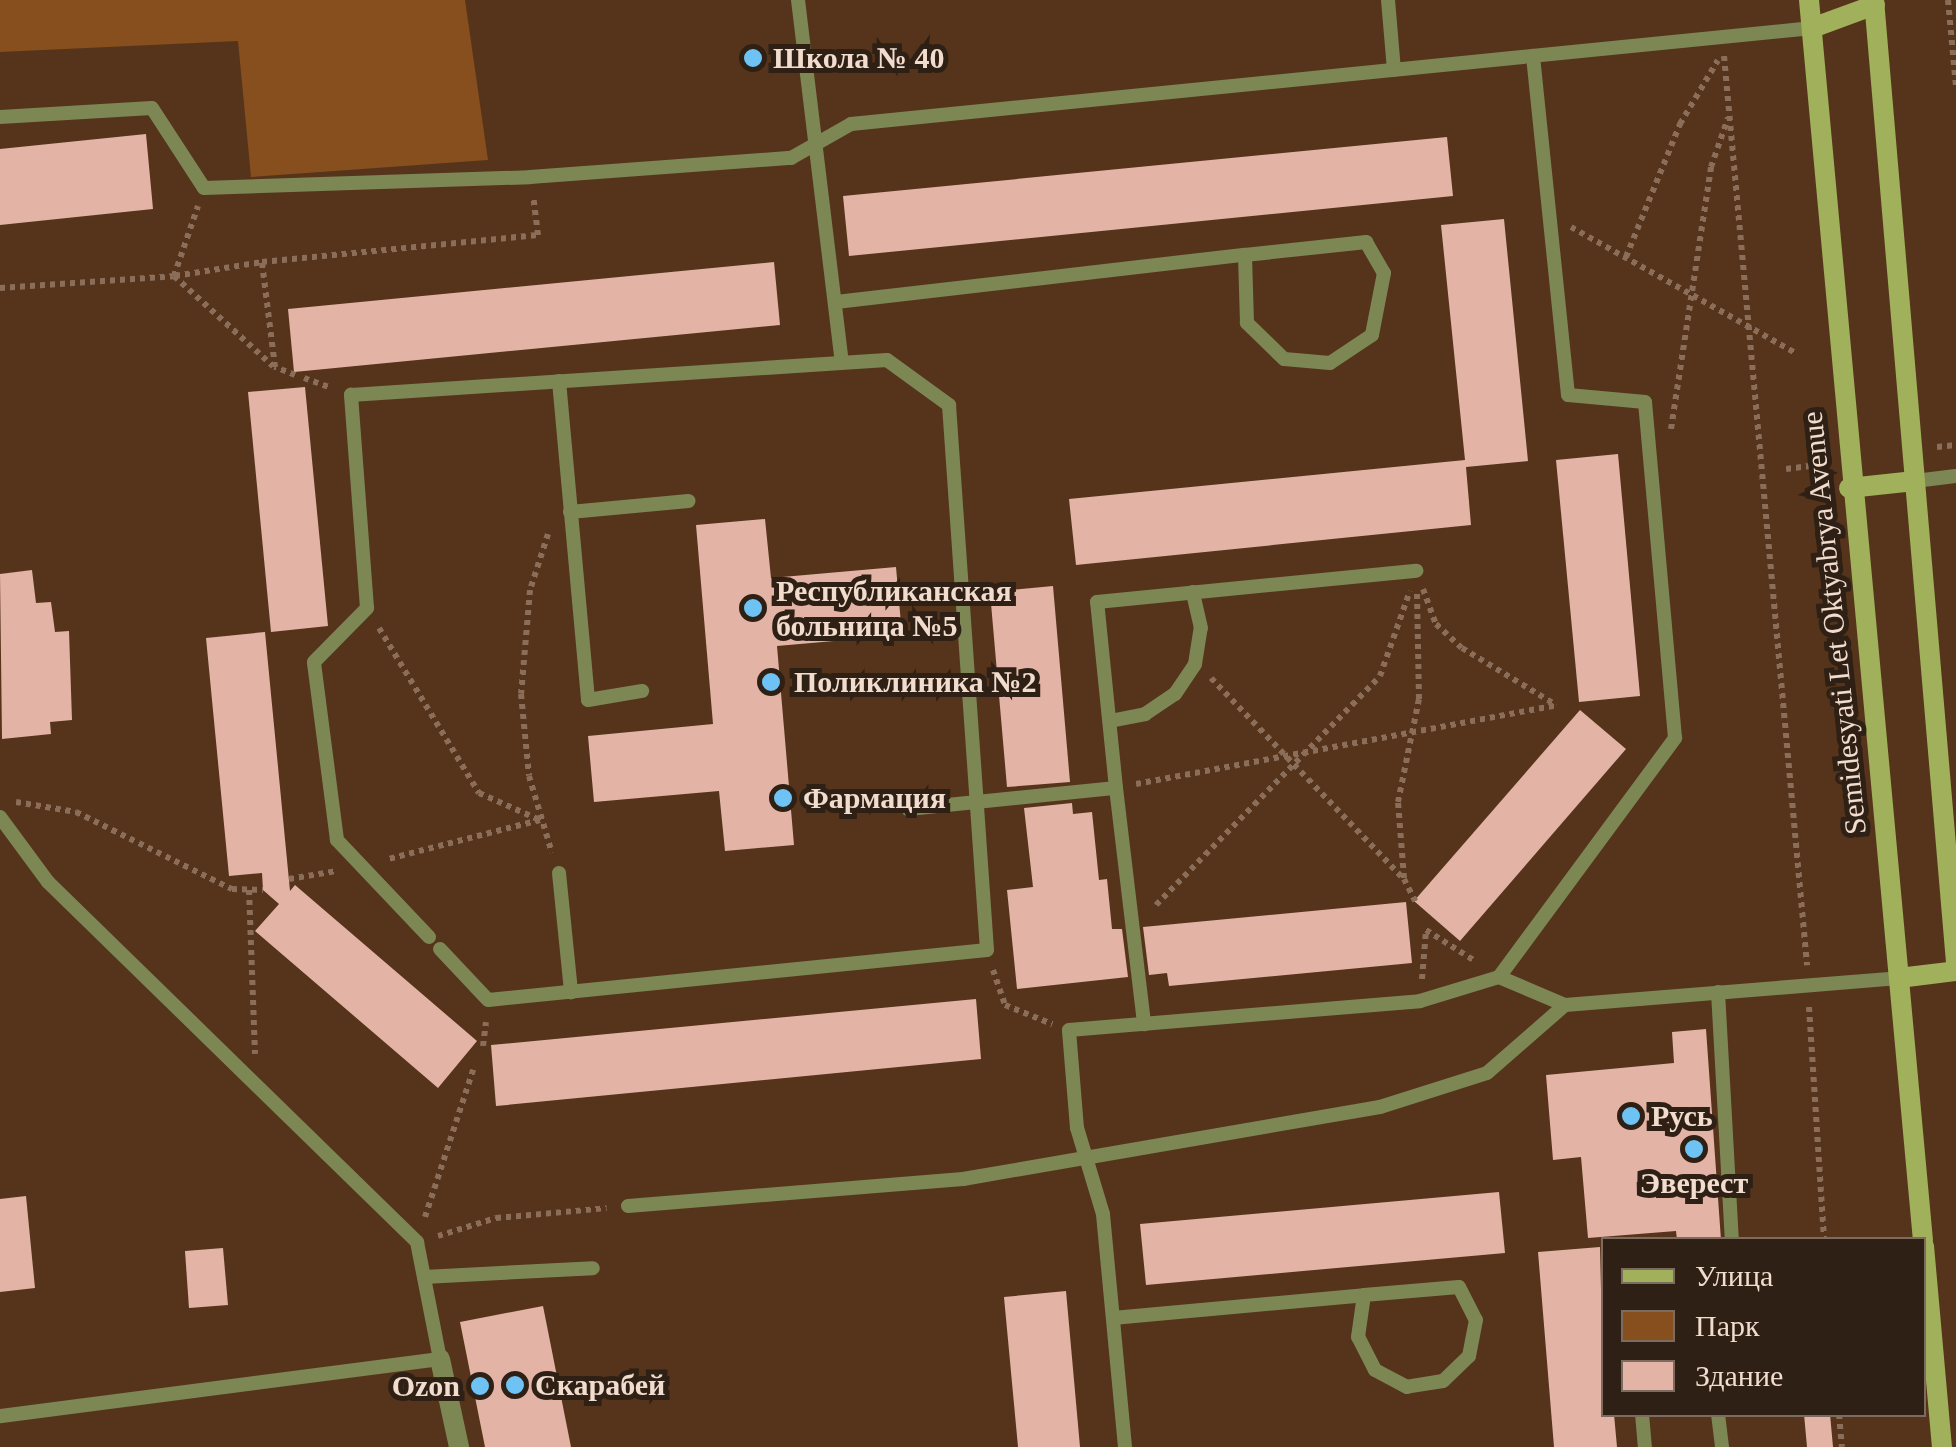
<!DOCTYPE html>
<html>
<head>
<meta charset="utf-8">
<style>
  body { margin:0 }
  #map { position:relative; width:1956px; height:1447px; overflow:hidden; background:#55341b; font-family:"Times New Roman",serif }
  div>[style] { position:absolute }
  .green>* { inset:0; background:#874e1e }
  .building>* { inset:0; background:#e3b3a5 }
  .path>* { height:6px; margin-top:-3px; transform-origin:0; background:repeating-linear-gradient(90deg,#8b6e59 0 5px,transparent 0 10px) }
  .service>* { height:14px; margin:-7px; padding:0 7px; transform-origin:7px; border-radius:7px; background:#7d8753 }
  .minor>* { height:20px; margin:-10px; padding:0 10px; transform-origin:10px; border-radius:10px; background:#7d8753 }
  .secondary>* { height:20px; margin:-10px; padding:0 10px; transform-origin:10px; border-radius:10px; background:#a1b05a }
  .dots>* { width:28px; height:28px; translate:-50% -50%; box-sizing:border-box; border:5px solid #2f2015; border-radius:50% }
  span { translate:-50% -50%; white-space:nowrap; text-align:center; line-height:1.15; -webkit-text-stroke:10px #2f2015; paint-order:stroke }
  .poi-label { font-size:30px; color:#f1dcce; font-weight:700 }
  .left { translate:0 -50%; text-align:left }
  .right { translate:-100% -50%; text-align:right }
  .street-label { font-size:30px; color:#f1dcce }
  .legend { position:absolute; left:1601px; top:1237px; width:325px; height:180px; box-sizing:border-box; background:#2f2015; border:2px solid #7d6b5f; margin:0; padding:12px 18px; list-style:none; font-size:30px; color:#f1dcce }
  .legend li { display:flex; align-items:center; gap:20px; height:50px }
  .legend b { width:50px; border:2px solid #7d6b5f }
</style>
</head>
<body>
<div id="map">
  <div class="green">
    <i style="clip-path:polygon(0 0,465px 0,488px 160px,251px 177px,238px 41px,0 52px)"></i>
  </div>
  <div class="building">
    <i style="clip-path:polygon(146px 134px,153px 209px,0 225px,0 149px)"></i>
    <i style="clip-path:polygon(1447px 137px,1453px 196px,849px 256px,843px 196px)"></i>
    <i style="clip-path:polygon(1504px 219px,1528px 461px,1466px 467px,1471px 525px,1076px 565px,1069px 499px,1465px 460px,1441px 225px)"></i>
    <i style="clip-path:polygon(774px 262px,780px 325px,294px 372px,288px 309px)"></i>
    <i style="clip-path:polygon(305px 387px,328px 626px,271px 632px,248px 392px)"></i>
    <i style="clip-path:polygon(1618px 454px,1640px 696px,1579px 702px,1556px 460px)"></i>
    <i style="clip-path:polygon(765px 519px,771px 578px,896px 567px,902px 635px,777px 646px,794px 845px,725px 851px,719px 791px,594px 802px,588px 736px,713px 724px,696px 525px)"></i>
    <i style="clip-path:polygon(32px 570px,36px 603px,51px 602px,55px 632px,69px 631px,72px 720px,50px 722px,51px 734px,2px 739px,0 574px)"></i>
    <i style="clip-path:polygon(1053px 586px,1070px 782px,1007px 787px,990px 592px)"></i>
    <i style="clip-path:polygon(265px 632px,290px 891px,295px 885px,477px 1041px,438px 1088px,255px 931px,279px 904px,263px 890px,262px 873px,229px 876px,206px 638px)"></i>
    <i style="clip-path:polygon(1580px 710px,1626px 749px,1460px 941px,1414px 901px)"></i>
    <i style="clip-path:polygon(1072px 803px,1073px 814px,1092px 812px,1099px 880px,1107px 879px,1112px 929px,1122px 929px,1128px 977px,1017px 989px,1007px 890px,1033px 887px,1024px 808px)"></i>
    <i style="clip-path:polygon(1406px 902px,1412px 963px,1169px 986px,1167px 973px,1149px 975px,1143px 927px)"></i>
    <i style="clip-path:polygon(976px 999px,981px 1059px,496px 1106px,491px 1045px)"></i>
    <i style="clip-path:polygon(1706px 1029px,1721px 1240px,1677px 1240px,1676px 1231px,1588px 1238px,1581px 1157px,1553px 1160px,1546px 1075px,1674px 1063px,1672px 1032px)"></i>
    <i style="clip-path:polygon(1499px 1192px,1505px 1253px,1146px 1285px,1140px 1224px)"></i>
    <i style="clip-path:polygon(26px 1196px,35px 1288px,0 1292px,0 1199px)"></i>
    <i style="clip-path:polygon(1600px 1247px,1604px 1414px,1614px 1414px,1617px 1447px,1554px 1447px,1538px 1252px)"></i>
    <i style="clip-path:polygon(223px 1248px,228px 1305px,189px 1308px,185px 1251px)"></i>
    <i style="clip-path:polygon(1066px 1291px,1080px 1447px,1018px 1447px,1004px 1297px)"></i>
    <i style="clip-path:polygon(543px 1306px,571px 1447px,485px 1447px,460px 1322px)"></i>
    <i style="clip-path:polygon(1804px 1414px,1830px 1414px,1833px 1447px,1807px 1447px)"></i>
  </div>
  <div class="path">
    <i style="left:1948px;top:0;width:86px;rotate:84.7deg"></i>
    <i style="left:1724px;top:56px;width:913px;rotate:84.78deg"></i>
    <i style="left:1571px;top:227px;width:259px;rotate:29.3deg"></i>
    <i style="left:1626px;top:257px;width:144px;rotate:-67.9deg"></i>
    <i style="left:1680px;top:124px;width:74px;rotate:-59.3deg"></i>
    <i style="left:174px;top:276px;width:134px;rotate:42.3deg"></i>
    <i style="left:175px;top:276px;width:88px;rotate:-9.1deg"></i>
    <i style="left:0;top:288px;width:174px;rotate:-3.9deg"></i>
    <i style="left:174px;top:276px;width:74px;rotate:-71.1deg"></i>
    <i style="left:295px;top:375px;width:22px;rotate:-158deg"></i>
    <i style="left:275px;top:367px;width:106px;rotate:-97.1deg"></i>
    <i style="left:262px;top:262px;width:277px;rotate:-5.6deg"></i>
    <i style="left:538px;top:235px;width:39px;rotate:-97deg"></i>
    <i style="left:304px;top:378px;width:29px;rotate:20deg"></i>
    <i style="left:1671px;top:429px;width:265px;rotate:-81.3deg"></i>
    <i style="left:1711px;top:167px;width:52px;rotate:-70.9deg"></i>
    <i style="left:1937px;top:447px;width:19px;rotate:-6deg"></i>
    <i style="left:1786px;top:469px;width:40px;rotate:-7.1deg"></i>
    <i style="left:548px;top:534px;width:59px;rotate:107.8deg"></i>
    <i style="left:530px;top:590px;width:104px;rotate:94.9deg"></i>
    <i style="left:521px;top:694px;width:82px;rotate:84.4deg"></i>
    <i style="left:529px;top:776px;width:80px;rotate:73.4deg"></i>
    <i style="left:1423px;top:589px;width:37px;rotate:70deg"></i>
    <i style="left:1436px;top:624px;width:35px;rotate:43deg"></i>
    <i style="left:1462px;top:648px;width:110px;rotate:31.2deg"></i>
    <i style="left:379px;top:628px;width:193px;rotate:58.8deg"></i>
    <i style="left:479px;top:793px;width:67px;rotate:23.9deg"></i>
    <i style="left:540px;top:820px;width:157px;rotate:165.6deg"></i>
    <i style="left:1211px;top:678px;width:279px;rotate:46.2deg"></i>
    <i style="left:1404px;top:879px;width:25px;rotate:63deg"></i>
    <i style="left:1136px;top:784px;width:428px;rotate:-10.6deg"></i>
    <i style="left:16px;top:802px;width:61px;rotate:9.5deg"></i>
    <i style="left:76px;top:812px;width:174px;rotate:26.3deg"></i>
    <i style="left:232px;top:889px;width:31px;rotate:2deg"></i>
    <i style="left:1404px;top:878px;width:76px;rotate:-94.5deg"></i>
    <i style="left:1398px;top:802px;width:105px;rotate:-78.5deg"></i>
    <i style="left:1419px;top:699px;width:106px;rotate:-91.1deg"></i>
    <i style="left:289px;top:879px;width:49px;rotate:-9.5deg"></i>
    <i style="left:249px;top:890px;width:164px;rotate:87.9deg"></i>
    <i style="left:1156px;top:905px;width:320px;rotate:-45.6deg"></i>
    <i style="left:1380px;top:676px;width:90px;rotate:-70.6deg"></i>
    <i style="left:993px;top:970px;width:37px;rotate:71deg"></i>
    <i style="left:1005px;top:1005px;width:51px;rotate:22deg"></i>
    <i style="left:1422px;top:979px;width:49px;rotate:-85.3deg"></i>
    <i style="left:1426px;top:930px;width:58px;rotate:32.3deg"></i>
    <i style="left:1809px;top:1007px;width:233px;rotate:86.3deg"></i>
    <i style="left:483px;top:1046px;width:24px;rotate:-83deg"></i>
    <i style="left:425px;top:1217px;width:155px;rotate:-71.9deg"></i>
    <i style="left:438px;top:1236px;width:61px;rotate:-17.2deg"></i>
    <i style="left:496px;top:1218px;width:111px;rotate:-5.1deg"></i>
    <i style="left:1839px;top:1414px;width:33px;rotate:85deg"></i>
  </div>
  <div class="service">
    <i style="left:798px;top:0;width:365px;rotate:83.1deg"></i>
    <i style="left:1388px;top:0;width:70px;rotate:85.1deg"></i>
    <i style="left:0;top:117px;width:152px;rotate:-3.4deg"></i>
    <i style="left:152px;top:108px;width:95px;rotate:57deg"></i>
    <i style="left:204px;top:188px;width:326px;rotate:-1.9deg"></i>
    <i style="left:530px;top:177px;width:262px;rotate:-4.2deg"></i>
    <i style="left:791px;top:158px;width:69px;rotate:-29.5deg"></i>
    <i style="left:851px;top:124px;width:966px;rotate:-5.7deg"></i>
    <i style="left:836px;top:302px;width:412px;rotate:-6.6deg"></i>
    <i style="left:1245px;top:255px;width:122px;rotate:-6.1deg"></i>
    <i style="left:1366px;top:242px;width:36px;rotate:60deg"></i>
    <i style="left:1384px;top:273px;width:63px;rotate:101deg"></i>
    <i style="left:1372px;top:335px;width:50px;rotate:146.3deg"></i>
    <i style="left:1330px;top:363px;width:46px;rotate:-175deg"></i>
    <i style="left:1284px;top:359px;width:52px;rotate:-135.8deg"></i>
    <i style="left:1247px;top:323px;width:68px;rotate:-91.7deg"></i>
    <i style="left:559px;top:381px;width:320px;rotate:84.8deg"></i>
    <i style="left:588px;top:700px;width:55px;rotate:-9.5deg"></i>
    <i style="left:1915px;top:481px;width:41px;rotate:-7deg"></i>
    <i style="left:570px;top:512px;width:119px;rotate:-5.3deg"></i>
    <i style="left:1110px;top:721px;width:36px;rotate:-11deg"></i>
    <i style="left:1145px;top:714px;width:36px;rotate:-34deg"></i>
    <i style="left:1175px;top:694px;width:36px;rotate:-56deg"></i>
    <i style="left:1195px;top:664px;width:36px;rotate:-81deg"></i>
    <i style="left:1201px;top:628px;width:37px;rotate:-103deg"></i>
    <i style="left:1116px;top:788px;width:187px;rotate:-95.8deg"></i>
    <i style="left:1097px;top:602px;width:321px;rotate:-5.6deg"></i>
    <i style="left:908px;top:809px;width:209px;rotate:-5.8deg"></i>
    <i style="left:1116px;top:788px;width:238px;rotate:83.2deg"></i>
    <i style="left:0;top:817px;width:81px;rotate:53.6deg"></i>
    <i style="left:48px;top:882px;width:516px;rotate:44.29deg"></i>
    <i style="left:417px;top:1242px;width:119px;rotate:78.9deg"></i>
    <i style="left:440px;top:1359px;width:444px;rotate:172.6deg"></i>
    <i style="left:559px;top:873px;width:120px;rotate:84.2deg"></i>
    <i style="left:429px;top:937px;width:134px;rotate:-133.5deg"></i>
    <i style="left:337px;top:840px;width:179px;rotate:-97.4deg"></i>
    <i style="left:314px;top:662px;width:76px;rotate:-45.5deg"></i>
    <i style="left:367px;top:608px;width:214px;rotate:-94.3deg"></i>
    <i style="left:351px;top:395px;width:537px;rotate:-3.74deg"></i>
    <i style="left:887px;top:360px;width:77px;rotate:36deg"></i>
    <i style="left:949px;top:405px;width:546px;rotate:86.01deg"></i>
    <i style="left:987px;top:950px;width:501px;rotate:174.28deg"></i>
    <i style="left:488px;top:1000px;width:70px;rotate:-133.3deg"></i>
    <i style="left:1499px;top:977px;width:72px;rotate:23deg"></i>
    <i style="left:1565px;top:1005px;width:335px;rotate:-4.6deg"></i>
    <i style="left:1718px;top:992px;width:248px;rotate:86.8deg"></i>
    <i style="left:628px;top:1206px;width:336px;rotate:-4.6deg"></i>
    <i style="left:963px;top:1179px;width:423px;rotate:-9.8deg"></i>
    <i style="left:1380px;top:1107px;width:112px;rotate:-17.6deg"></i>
    <i style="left:1487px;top:1073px;width:103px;rotate:-41.1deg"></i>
    <i style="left:424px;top:1277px;width:169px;rotate:-3deg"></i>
    <i style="left:1113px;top:1318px;width:252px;rotate:-5.2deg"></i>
    <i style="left:1364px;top:1295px;width:95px;rotate:-4.8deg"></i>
    <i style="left:1459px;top:1287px;width:37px;rotate:63deg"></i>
    <i style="left:1476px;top:1320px;width:37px;rotate:101deg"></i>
    <i style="left:1469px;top:1356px;width:36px;rotate:136deg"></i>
    <i style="left:1443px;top:1381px;width:36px;rotate:171deg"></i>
    <i style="left:1407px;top:1387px;width:36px;rotate:-152deg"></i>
    <i style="left:1375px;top:1370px;width:37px;rotate:-117deg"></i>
    <i style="left:1358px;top:1337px;width:42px;rotate:-81.9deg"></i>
    <i style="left:1642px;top:1414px;width:33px;rotate:85deg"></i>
    <i style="left:1718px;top:1414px;width:33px;rotate:83deg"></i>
    <i style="left:1125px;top:1447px;width:234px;rotate:-95.4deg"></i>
    <i style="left:1103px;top:1214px;width:90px;rotate:-106.8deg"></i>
    <i style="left:1077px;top:1128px;width:98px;rotate:-94.7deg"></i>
    <i style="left:1069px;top:1030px;width:352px;rotate:-4.7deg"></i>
    <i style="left:1420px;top:1001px;width:83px;rotate:-16.9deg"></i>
    <i style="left:1499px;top:977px;width:297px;rotate:-53.6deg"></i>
    <i style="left:1675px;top:738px;width:337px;rotate:-95.1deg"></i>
    <i style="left:1645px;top:402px;width:77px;rotate:-174.8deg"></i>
    <i style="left:1568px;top:395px;width:341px;rotate:-95.9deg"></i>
  </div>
  <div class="minor">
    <i style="left:440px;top:1359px;width:90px;rotate:77.8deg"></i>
  </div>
  <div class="secondary">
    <i style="left:1809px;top:0;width:1245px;rotate:84.75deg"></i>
    <i style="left:1874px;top:0;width:965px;rotate:85.13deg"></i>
    <i style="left:1812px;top:28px;width:67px;rotate:-20.1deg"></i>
    <i style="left:1849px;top:488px;width:66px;rotate:-6.1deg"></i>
    <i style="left:1899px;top:978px;width:57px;rotate:-7deg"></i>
    <i style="left:1924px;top:1246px;width:202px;rotate:84.9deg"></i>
  </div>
  <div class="dots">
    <i style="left:753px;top:58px;background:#6fc2f4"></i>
    <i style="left:753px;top:608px;background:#6fc2f4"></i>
    <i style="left:771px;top:682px;background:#6fc2f4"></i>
    <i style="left:783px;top:798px;background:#6fc2f4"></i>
    <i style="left:1631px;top:1116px;background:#6fc2f4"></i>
    <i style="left:1694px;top:1149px;background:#6fc2f4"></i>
    <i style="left:515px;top:1385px;background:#6fc2f4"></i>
    <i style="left:480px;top:1386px;background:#6fc2f4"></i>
  </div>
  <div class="poi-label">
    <span class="left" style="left:773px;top:58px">Школа № 40</span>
    <span class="left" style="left:776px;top:608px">Республиканская<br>больница №5</span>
    <span class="left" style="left:794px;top:682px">Поликлиника №2</span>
    <span class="left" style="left:803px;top:798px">Фармация</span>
    <span class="left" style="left:1651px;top:1116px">Русь</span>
    <span style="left:1694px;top:1183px">Эверест</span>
    <span class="left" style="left:535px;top:1385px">Скарабей</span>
    <span class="right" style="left:460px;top:1386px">Ozon</span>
  </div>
  <div class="street-label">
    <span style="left:1834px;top:623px;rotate:-96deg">Semidesyati Let Oktyabrya Avenue</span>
  </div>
  <ul class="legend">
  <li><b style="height:12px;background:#a1b05a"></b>Улица</li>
  <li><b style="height:28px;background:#874e1e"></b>Парк</li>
  <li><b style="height:28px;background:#e3b3a5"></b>Здание</li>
  </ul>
</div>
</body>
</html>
